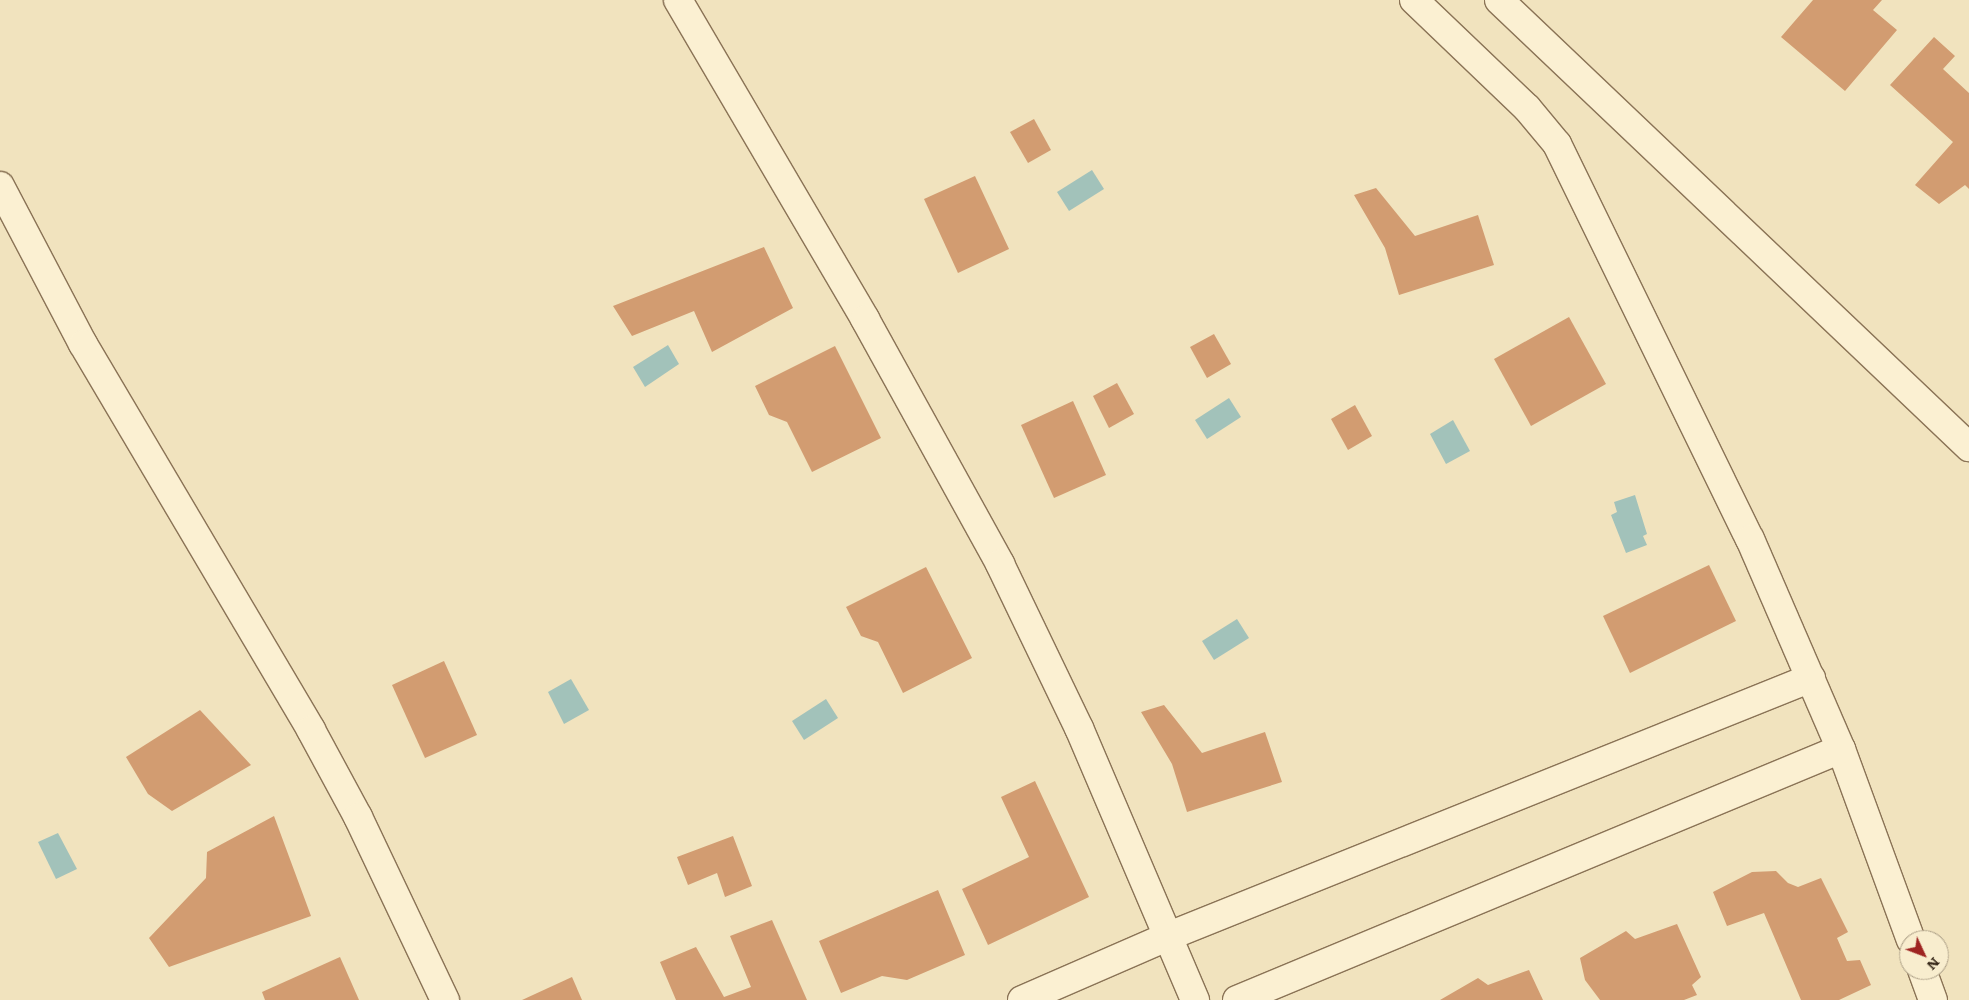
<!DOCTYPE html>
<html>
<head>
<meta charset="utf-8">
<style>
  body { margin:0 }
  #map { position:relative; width:1969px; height:1000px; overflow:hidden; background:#f1e3be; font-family:Literata,serif }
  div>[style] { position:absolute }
  .water>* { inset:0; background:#a2c2ba }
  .building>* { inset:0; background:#d29c71 }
  .roads { filter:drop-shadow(1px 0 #8a7356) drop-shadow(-1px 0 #8a7356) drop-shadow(0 1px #8a7356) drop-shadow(0 -1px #8a7356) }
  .minor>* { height:28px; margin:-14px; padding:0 14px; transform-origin:14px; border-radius:14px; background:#fbf0d2 }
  span { translate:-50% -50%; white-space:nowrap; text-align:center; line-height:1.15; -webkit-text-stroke:4px #f8edce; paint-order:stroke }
  .north { position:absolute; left:1899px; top:930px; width:50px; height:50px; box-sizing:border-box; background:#f8edce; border:1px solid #ac9f86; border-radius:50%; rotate:133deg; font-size:14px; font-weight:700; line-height:20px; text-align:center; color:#392a1b }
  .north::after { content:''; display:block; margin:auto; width:18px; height:22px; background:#9e2421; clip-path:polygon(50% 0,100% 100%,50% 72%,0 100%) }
</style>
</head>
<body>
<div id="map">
  <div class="water">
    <i style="clip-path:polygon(1092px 170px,1104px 189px,1069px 211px,1057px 192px)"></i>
    <i style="clip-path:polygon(668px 345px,679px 364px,645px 387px,633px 367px)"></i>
    <i style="clip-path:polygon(1229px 398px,1241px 417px,1207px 439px,1195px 420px)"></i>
    <i style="clip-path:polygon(1453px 420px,1470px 451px,1446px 464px,1430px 434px)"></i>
    <i style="clip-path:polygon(1635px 495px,1647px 534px,1643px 536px,1647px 545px,1626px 553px,1611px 515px,1617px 512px,1614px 502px)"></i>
    <i style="clip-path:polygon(1237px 619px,1249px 638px,1214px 660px,1202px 641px)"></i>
    <i style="clip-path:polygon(571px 679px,589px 710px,564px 724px,548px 692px)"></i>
    <i style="clip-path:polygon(826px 699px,838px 718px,804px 740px,792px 721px)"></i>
    <i style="clip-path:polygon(58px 833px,77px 869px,56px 879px,38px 842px)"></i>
  </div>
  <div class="building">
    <i style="clip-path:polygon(1813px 0,1882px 0,1873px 10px,1897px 30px,1845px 91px,1781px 37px)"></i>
    <i style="clip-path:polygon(1934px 37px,1955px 56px,1943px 69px,1969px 93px,1969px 189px,1965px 185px,1939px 204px,1915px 185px,1953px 142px,1890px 85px)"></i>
    <i style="clip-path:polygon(1034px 119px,1051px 150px,1028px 163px,1010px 132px)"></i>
    <i style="clip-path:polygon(975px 176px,1009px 249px,958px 273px,924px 199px)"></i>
    <i style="clip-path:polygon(1376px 188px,1415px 236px,1478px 215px,1494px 265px,1399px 295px,1385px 248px,1354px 195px)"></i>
    <i style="clip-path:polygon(764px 247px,793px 308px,712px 352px,694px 311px,632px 336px,613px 306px)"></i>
    <i style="clip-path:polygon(1569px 317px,1606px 384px,1531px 426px,1494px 359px)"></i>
    <i style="clip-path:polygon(1214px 334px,1231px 364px,1207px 378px,1190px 347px)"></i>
    <i style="clip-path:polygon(835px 346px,881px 438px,812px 472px,787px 422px,769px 415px,755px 386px)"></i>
    <i style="clip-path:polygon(1117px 383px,1134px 414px,1109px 428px,1093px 396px)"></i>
    <i style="clip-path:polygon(1073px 401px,1106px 475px,1054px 498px,1021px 425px)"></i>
    <i style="clip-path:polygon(1355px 405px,1372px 436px,1348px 450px,1331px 419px)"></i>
    <i style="clip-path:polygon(1709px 565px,1736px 621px,1630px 673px,1603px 616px)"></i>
    <i style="clip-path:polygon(926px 567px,972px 658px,903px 693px,878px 642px,861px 636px,846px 607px)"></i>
    <i style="clip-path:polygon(444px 661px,477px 735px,425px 758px,392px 685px)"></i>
    <i style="clip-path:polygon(1164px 705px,1202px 753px,1265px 732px,1282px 782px,1187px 812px,1172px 764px,1141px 712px)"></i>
    <i style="clip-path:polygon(200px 710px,251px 765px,172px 811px,148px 794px,126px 757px)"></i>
    <i style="clip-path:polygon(1035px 781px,1089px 897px,988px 945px,962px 889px,1029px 857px,1001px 797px)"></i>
    <i style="clip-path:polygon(274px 816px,311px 916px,169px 967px,149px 938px,206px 878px,207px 852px)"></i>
    <i style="clip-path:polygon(733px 836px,752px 886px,725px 897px,717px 873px,688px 885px,677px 857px)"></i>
    <i style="clip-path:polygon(1776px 871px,1788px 883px,1798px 887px,1821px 878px,1848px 932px,1837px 938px,1847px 961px,1860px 960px,1871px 985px,1839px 1000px,1801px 1000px,1764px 913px,1727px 926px,1713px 892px,1752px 872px)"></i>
    <i style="clip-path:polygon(938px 890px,965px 955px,907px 980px,882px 976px,841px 993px,819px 941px)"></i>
    <i style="clip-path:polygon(772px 920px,807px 1000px,676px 1000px,660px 962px,696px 947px,724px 997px,751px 987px,730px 936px)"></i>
    <i style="clip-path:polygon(1677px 924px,1701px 977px,1692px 985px,1697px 995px,1684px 1000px,1600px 1000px,1585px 980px,1580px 958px,1626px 931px,1635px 939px)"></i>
    <i style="clip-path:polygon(340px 957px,359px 1000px,265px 1000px,262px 992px)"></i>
    <i style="clip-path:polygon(1529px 970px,1543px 1000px,1440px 1000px,1478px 978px,1488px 985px)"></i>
    <i style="clip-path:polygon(572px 977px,582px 1000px,522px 1000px)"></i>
  </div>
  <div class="roads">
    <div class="minor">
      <i style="left:678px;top:0;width:370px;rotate:59.6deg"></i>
      <i style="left:865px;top:319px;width:280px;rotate:61.1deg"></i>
      <i style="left:1000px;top:564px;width:182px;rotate:64.3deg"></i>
      <i style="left:1079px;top:728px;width:296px;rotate:66.9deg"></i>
      <i style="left:1414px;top:0;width:156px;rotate:43.7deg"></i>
      <i style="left:1527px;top:108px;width:47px;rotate:50.2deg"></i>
      <i style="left:1557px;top:144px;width:440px;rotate:64deg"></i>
      <i style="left:1750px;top:539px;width:229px;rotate:66.6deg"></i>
      <i style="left:1841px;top:749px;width:203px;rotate:69.9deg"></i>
      <i style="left:1499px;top:0;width:649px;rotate:43.56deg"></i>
      <i style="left:0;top:186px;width:178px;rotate:62.3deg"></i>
      <i style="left:83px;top:344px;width:448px;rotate:59.4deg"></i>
      <i style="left:311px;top:730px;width:99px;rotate:61.6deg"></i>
      <i style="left:358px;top:817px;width:203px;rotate:64.6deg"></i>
      <i style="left:1922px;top:970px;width:32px;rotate:70deg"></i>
      <i style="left:1022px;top:1000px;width:160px;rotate:-23.5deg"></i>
      <i style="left:1169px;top:936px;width:692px;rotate:-21.89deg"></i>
      <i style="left:1237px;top:1000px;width:654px;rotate:-22.57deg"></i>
    </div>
  </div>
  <div class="north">N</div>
</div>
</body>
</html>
